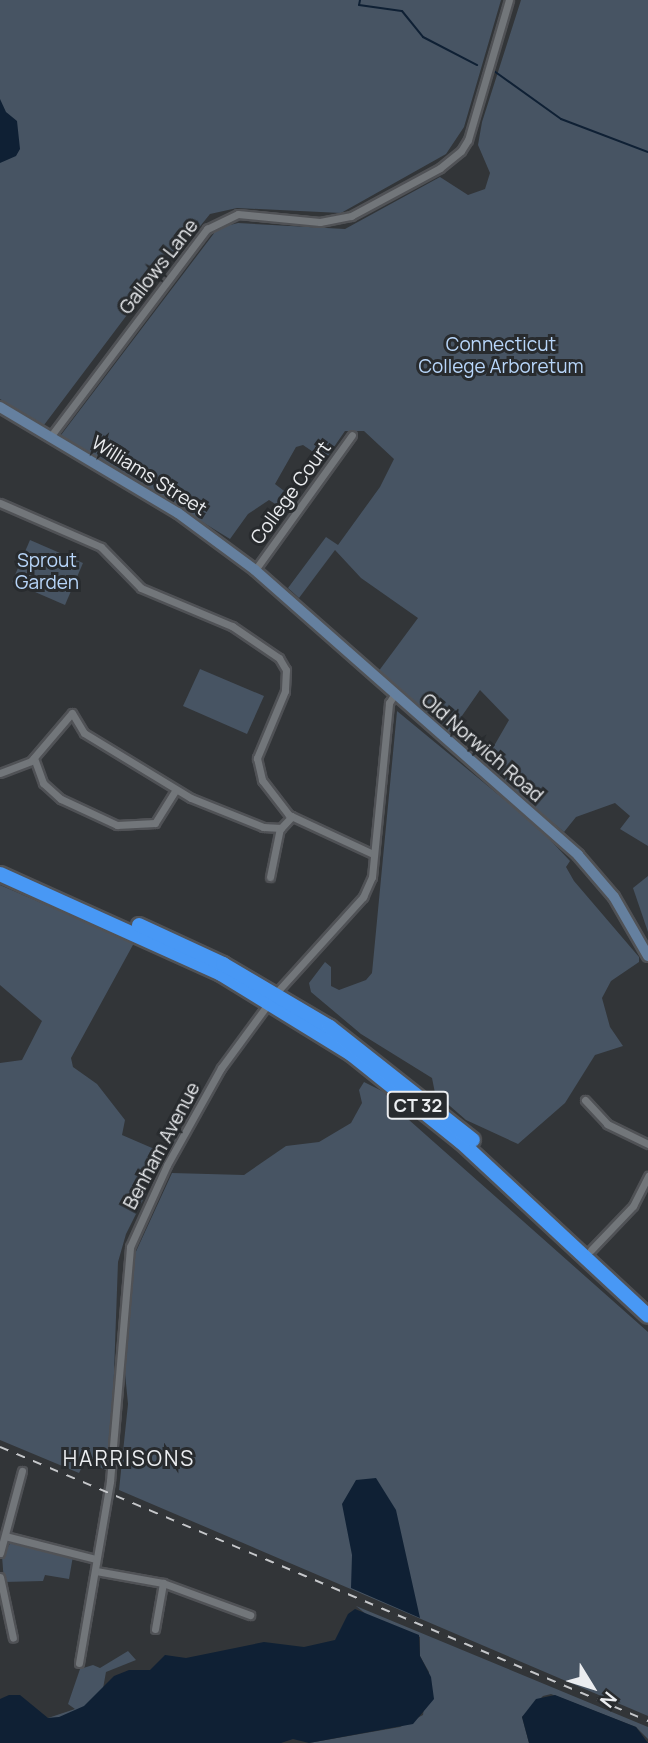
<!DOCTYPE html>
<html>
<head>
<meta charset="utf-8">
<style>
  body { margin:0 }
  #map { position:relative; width:648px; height:1743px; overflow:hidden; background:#323538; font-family:Manrope,sans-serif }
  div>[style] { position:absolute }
  .green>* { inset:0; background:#475463 }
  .water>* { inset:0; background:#0f2034 }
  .stream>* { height:2px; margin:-1px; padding:0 1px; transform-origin:1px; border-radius:1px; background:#0f2034 }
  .roads { filter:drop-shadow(2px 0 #505256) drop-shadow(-2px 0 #505256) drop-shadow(0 2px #505256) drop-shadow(0 -2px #505256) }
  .street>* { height:7px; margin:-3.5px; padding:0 3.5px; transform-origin:3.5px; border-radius:3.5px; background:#72767a }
  .secondary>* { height:10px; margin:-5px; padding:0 5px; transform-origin:5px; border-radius:5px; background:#65809f }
  .highway>* { height:14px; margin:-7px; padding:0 7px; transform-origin:7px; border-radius:7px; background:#4898f5 }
  .rail>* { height:2px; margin-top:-1px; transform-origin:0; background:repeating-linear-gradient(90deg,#c5c7ca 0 9px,transparent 0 18px) }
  span { translate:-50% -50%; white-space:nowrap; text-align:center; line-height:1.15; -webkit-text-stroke:6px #282b2e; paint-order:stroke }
  .shield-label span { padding:2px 5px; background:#282b2e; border:2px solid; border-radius:5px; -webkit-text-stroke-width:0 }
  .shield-label { font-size:18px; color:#ebedf0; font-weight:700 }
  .street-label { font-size:19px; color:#ebedf0 }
  .park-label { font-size:19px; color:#b8d6fa }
  .neighbourhood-label { font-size:21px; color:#ebedf0; letter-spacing:2px }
  .north { position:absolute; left:557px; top:1652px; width:70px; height:70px; -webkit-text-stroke:5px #282b2e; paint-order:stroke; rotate:128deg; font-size:19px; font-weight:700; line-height:28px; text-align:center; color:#ebedf0 }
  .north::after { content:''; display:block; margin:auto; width:24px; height:32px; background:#ebedf0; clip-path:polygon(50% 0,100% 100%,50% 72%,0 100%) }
</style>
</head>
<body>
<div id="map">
  <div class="green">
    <i style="clip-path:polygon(0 0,501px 0,464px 127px,446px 154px,341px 213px,237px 208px,210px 214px,193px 235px,191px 230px,44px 425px,0 399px)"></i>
    <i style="clip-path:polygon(521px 0,648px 0,648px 846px,620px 829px,630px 816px,615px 803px,576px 817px,564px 832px,483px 765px,509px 720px,480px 690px,450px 733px,378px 672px,418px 618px,361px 578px,335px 550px,299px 598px,288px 588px,326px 537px,338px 545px,380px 487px,394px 459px,364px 431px,345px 431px,325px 460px,303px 445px,296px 447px,275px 484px,296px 500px,288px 512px,269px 500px,248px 514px,230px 539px,61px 435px,218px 228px,238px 223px,345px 229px,440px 177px,468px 195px,485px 189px,490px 173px,478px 145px,482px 122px)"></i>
    <i style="clip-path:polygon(30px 540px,83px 563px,65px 605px,12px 582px)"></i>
    <i style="clip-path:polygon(200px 669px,264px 696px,247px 734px,183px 706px)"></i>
    <i style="clip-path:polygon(397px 711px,540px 829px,570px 861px,566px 867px,574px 881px,639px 957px,639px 962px,611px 981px,602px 998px,610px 1027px,623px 1046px,595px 1055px,565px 1103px,518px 1144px,466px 1120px,435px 1093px,432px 1078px,361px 1034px,311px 992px,309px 983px,325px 962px,331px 967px,331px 986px,339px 990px,366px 980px,372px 973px)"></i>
    <i style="clip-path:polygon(648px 876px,648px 932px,633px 888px)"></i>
    <i style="clip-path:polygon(0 885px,134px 943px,71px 1058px,73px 1067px,97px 1084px,125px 1120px,122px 1135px,166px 1154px,126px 1234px,118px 1262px,113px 1401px,106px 1470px,85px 1461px,79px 1473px,0 1440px,0 1063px,22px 1060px,42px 1021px,0 985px)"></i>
    <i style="clip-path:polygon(364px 1082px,384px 1092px,400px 1112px,648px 1332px,648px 1716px,119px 1490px,128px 1404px,125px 1373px,133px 1258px,172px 1173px,244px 1175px,286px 1146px,319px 1142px,351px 1123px,362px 1103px,359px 1090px)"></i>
    <i style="clip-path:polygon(11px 1542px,73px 1556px,69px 1579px,45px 1575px,43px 1581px,4px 1582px,2px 1556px)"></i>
    <i style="clip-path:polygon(356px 1606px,648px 1727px,648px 1739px,636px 1727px,551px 1694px,543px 1696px,522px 1717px,529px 1743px,309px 1743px,400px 1727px,423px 1715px,429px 1672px,420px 1656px,420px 1637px,367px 1615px)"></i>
    <i style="clip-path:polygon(128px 1651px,136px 1660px,106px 1672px,98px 1716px,48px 1718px,75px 1709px,68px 1704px,80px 1669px,93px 1665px,100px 1668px)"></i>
  </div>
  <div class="water">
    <i style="clip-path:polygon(0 99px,6px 112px,17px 121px,20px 149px,16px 156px,0 163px)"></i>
    <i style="clip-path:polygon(376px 1478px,396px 1510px,420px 1618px,351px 1588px,352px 1555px,342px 1504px,356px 1480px)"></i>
    <i style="clip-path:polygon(355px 1609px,419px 1635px,420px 1656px,431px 1677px,434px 1699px,413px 1724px,309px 1743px,293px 1739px,281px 1743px,0 1743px,0 1699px,9px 1695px,20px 1695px,48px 1718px,59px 1717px,84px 1706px,114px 1676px,129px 1670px,150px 1670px,165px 1655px,186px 1658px,264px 1642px,304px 1647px,335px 1640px,348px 1614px)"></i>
    <i style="clip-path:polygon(555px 1695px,636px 1727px,648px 1743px,529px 1743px,522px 1717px,536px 1699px)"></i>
  </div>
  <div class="stream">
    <i style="left:360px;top:0;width:5px;rotate:101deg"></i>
    <i style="left:359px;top:5px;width:43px;rotate:7.9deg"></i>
    <i style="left:402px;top:11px;width:33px;rotate:51deg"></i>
    <i style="left:423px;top:37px;width:61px;rotate:27.4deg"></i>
    <i style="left:494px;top:71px;width:82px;rotate:35.6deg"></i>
    <i style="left:561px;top:119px;width:93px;rotate:20.8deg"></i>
  </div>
  <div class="roads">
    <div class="street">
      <i style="left:50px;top:437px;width:261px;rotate:-53deg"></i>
      <i style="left:207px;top:229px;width:34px;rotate:-26deg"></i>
      <i style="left:238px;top:214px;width:82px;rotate:5.6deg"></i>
      <i style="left:320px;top:222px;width:32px;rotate:-11deg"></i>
      <i style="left:351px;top:216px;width:101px;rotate:-28.3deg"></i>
      <i style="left:440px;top:168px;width:27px;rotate:-39deg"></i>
      <i style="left:461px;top:151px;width:13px;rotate:-58deg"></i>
      <i style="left:468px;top:140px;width:146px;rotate:-73.7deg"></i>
      <i style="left:0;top:503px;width:110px;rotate:23.5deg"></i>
      <i style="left:101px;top:547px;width:57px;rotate:45.7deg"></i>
      <i style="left:141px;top:588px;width:99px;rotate:22.7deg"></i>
      <i style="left:232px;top:626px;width:57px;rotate:34.2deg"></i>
      <i style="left:279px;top:658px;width:14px;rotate:60deg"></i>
      <i style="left:286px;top:670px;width:21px;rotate:93deg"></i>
      <i style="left:285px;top:691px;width:73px;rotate:112.7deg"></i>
      <i style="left:257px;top:758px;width:23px;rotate:77deg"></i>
      <i style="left:262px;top:780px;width:44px;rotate:52.4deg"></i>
      <i style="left:289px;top:815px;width:93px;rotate:24.9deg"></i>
      <i style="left:255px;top:570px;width:166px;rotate:-54.3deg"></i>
      <i style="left:34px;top:758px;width:27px;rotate:70deg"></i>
      <i style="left:43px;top:783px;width:24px;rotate:42deg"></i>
      <i style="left:61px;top:799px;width:62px;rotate:24.9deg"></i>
      <i style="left:117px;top:825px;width:38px;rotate:-3deg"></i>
      <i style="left:155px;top:823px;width:39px;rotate:-58deg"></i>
      <i style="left:0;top:773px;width:33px;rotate:-21deg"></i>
      <i style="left:31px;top:761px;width:63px;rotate:-49.5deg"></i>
      <i style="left:72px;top:713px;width:23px;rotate:59deg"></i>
      <i style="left:84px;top:733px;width:125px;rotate:31.3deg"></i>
      <i style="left:191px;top:798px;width:78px;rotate:21.9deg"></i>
      <i style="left:263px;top:827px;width:18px;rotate:3deg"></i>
      <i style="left:281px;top:828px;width:16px;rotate:-47deg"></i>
      <i style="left:270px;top:877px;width:50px;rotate:-78.5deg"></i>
      <i style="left:585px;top:1100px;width:33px;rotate:47deg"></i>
      <i style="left:607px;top:1124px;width:46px;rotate:26deg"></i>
      <i style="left:591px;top:1250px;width:61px;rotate:-46.3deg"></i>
      <i style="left:633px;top:1206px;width:34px;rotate:-63deg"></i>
      <i style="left:5px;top:1536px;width:94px;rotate:14.2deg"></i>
      <i style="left:0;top:1553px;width:85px;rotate:-75deg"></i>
      <i style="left:96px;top:1571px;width:68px;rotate:10.2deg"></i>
      <i style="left:163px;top:1583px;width:93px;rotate:20.2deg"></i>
      <i style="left:0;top:1577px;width:62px;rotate:78deg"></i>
      <i style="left:155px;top:1629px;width:47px;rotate:-80.1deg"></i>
      <i style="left:79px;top:1663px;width:185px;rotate:-80.3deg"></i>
      <i style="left:110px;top:1481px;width:235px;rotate:-85.1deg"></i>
      <i style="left:130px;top:1247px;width:90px;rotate:-65.7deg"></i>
      <i style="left:167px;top:1165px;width:111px;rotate:-60.9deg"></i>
      <i style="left:221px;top:1068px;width:93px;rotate:-53.7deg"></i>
      <i style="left:276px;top:993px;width:130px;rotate:-47.8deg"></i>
      <i style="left:363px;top:897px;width:22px;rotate:-66deg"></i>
      <i style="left:372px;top:877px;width:175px;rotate:-84.4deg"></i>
      <i style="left:389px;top:703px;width:9px;rotate:-58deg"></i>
    </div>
    <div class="secondary">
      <i style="left:0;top:407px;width:207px;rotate:30.8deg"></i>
      <i style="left:178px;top:513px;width:96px;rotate:36.5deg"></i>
      <i style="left:255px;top:570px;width:431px;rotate:41.4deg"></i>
      <i style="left:578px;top:855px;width:55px;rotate:49.4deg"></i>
      <i style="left:614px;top:897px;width:68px;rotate:60deg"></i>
    </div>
    <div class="highway">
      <i style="left:0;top:874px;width:243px;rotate:24.3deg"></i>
      <i style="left:221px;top:974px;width:153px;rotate:31.6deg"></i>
      <i style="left:351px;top:1054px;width:141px;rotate:38.7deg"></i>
      <i style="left:461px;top:1142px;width:255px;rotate:42.9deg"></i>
      <i style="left:139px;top:925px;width:93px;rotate:24.9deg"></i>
      <i style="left:223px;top:964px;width:124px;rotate:30.5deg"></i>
      <i style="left:330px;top:1027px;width:182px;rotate:38.3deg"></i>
    </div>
  </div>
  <div class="rail">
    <i style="left:0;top:1447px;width:704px;rotate:22.92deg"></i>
  </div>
  <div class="shield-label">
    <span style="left:418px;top:1105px">CT 32</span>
  </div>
  <div class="street-label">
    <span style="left:159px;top:267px;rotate:-52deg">Gallows Lane</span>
    <span style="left:149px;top:476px;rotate:32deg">Williams Street</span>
    <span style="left:291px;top:493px;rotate:-54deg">College Court</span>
    <span style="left:482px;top:748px;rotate:41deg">Old Norwich Road</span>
    <span style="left:162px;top:1146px;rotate:-62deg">Benham Avenue</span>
  </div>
  <div class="park-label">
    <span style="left:501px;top:356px">Connecticut<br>College Arboretum</span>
    <span style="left:47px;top:572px">Sprout<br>Garden</span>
  </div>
  <div class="neighbourhood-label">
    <span style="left:129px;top:1458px">HARRISONS</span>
  </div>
  <div class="north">N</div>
</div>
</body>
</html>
